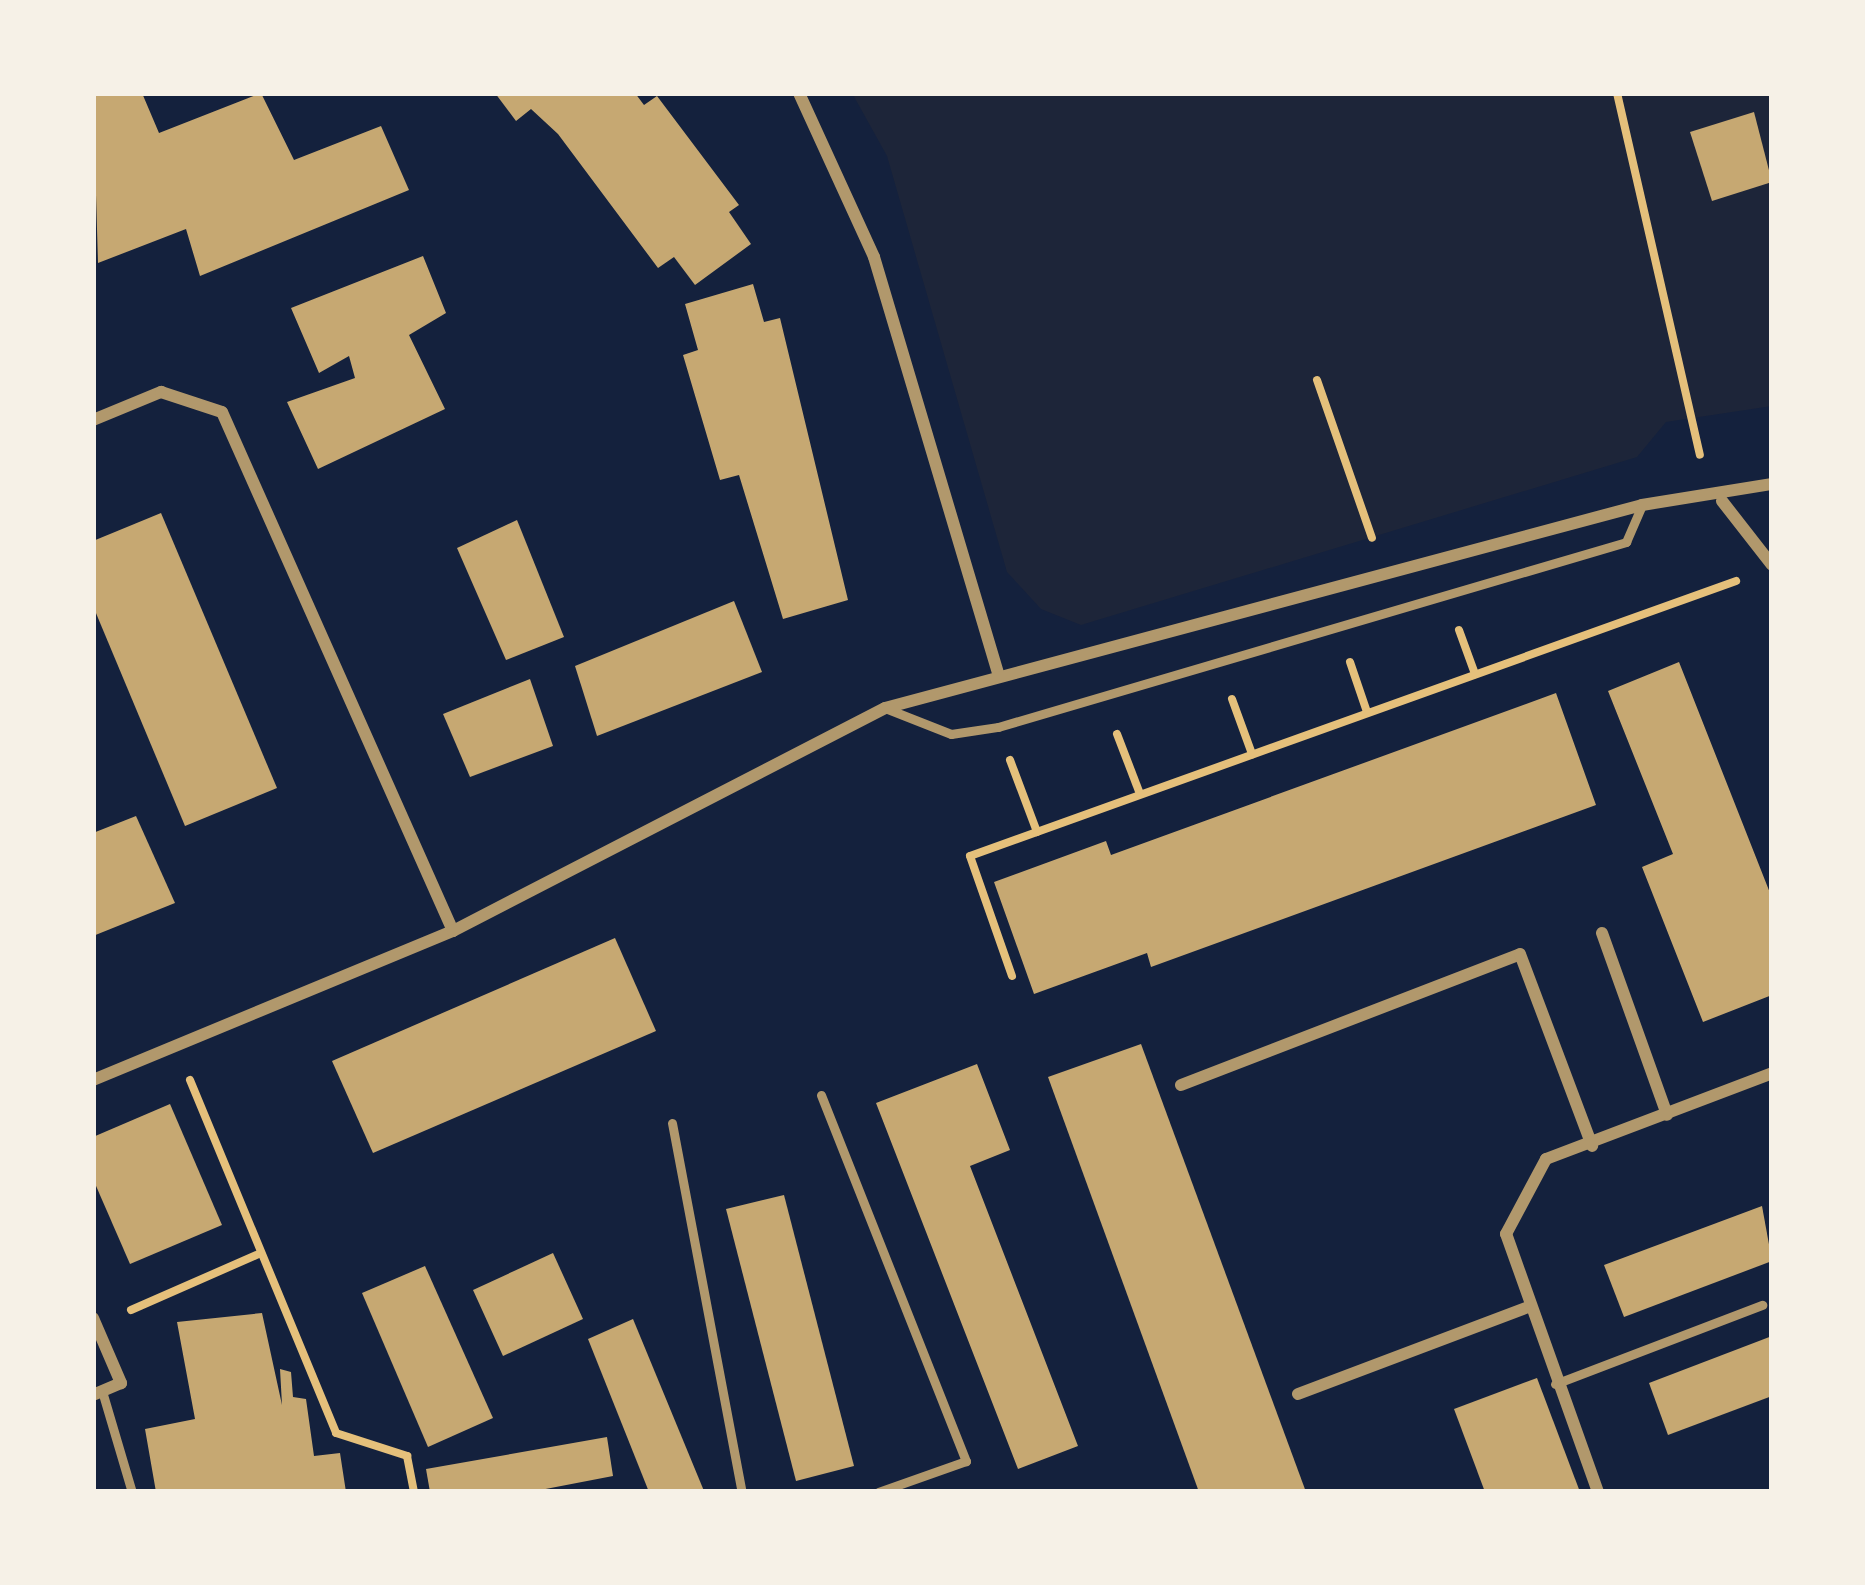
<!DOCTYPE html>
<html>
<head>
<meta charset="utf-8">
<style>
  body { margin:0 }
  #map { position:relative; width:1865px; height:1585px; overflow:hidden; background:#14213d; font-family:Rubik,sans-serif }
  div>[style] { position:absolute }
  .green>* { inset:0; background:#1d2539 }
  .building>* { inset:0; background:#c6a872 }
  .path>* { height:8px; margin:-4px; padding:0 4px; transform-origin:4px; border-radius:4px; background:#e5c07b }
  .service>* { height:9px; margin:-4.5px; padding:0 4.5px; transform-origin:4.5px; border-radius:4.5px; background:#b1986c }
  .minor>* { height:12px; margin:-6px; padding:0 6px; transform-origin:6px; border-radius:6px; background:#b1986c }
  span { translate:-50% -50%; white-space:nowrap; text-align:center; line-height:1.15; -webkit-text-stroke:9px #f6f1e7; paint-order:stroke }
  .frame { position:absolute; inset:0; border:96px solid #f6f1e7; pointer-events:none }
</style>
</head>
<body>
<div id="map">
  <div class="green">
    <i style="clip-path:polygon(852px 93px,1772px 93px,1772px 406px,1666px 422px,1637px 457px,1081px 625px,1041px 609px,1007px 572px,887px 156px)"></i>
  </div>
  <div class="building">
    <i style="clip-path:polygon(93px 93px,142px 93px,159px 133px,261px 93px,294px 160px,381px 126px,409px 190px,200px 276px,186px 229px,98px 263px)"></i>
    <i style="clip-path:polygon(495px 93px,635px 93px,644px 105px,657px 96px,739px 205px,729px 212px,751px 244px,695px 285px,674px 257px,658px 268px,558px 134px,531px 109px,516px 121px)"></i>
    <i style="clip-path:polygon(1754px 112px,1772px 182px,1712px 201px,1690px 132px)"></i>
    <i style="clip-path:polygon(423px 256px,446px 313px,409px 335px,445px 409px,318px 469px,287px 402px,355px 378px,349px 356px,319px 373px,291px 308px)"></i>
    <i style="clip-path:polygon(753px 284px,764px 322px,780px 318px,848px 600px,783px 619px,739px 475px,720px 480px,683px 355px,698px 350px,685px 304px)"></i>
    <i style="clip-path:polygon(161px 513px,277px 788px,185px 826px,93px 606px,93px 541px)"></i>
    <i style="clip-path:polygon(517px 520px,564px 637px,506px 660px,457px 548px)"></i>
    <i style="clip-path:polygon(734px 601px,762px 672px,597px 736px,575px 666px)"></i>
    <i style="clip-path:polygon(1679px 662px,1772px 898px,1772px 995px,1703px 1022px,1642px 867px,1673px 854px,1608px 691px)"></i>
    <i style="clip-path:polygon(530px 679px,553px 746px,470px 777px,443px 714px)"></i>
    <i style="clip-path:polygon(1556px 693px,1596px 805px,1151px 967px,1147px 953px,1034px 994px,994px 882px,1106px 841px,1111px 855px)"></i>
    <i style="clip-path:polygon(136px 816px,175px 903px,93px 936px,93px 833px)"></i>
    <i style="clip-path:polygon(615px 938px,656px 1031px,373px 1153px,332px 1061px)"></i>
    <i style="clip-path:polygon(1141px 1044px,1306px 1492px,1199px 1492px,1048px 1077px)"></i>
    <i style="clip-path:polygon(977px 1064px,1010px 1150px,970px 1166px,1078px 1446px,1018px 1469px,876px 1103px)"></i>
    <i style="clip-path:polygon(170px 1104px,222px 1225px,130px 1264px,93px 1179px,93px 1137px)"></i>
    <i style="clip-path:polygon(784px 1195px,854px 1466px,796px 1481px,726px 1209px)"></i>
    <i style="clip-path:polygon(1762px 1206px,1772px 1261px,1624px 1317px,1604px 1265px)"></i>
    <i style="clip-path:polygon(553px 1253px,583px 1319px,503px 1356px,473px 1290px)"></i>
    <i style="clip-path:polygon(425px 1266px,493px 1418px,428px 1447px,362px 1293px)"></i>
    <i style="clip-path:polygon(262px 1313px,282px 1405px,280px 1369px,291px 1372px,293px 1397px,306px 1399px,314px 1456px,340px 1453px,346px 1492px,156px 1492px,145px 1429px,195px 1419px,177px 1322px)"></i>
    <i style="clip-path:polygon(633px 1319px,704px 1491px,649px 1492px,588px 1339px)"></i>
    <i style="clip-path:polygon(1772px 1336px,1772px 1396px,1668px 1435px,1649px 1383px)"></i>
    <i style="clip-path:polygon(1537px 1378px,1580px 1492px,1485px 1492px,1454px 1409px)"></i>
    <i style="clip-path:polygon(607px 1437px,613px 1476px,530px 1492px,430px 1492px,426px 1469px)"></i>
  </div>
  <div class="path">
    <i style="left:1617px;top:93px;width:371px;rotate:77.1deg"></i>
    <i style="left:1317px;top:380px;width:167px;rotate:70.8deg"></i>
    <i style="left:1459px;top:630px;width:47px;rotate:70deg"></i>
    <i style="left:1350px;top:662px;width:53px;rotate:71.2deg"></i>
    <i style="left:1232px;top:699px;width:59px;rotate:70deg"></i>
    <i style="left:1117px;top:734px;width:64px;rotate:69deg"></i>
    <i style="left:1010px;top:760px;width:77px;rotate:69.4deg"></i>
    <i style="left:1012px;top:976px;width:127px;rotate:-109.3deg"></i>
    <i style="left:970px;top:856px;width:814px;rotate:-19.75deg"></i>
    <i style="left:190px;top:1080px;width:382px;rotate:67.5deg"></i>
    <i style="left:336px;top:1433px;width:75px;rotate:17.9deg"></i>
    <i style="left:407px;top:1456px;width:37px;rotate:79deg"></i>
    <i style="left:131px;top:1310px;width:142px;rotate:-23.7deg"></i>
  </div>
  <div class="service">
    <i style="left:885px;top:708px;width:71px;rotate:21.5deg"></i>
    <i style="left:951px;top:734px;width:48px;rotate:-8.5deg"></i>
    <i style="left:998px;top:727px;width:655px;rotate:-16.41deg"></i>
    <i style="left:1626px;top:542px;width:40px;rotate:-66.6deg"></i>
    <i style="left:821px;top:1095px;width:394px;rotate:68.4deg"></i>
    <i style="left:966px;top:1461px;width:93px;rotate:160.6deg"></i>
    <i style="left:672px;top:1123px;width:376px;rotate:79.3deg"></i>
    <i style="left:1555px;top:1384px;width:222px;rotate:-20.9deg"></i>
    <i style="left:102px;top:1391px;width:105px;rotate:73.5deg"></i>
  </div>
  <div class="minor">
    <i style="left:799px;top:93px;width:180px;rotate:65.4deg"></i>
    <i style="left:874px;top:257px;width:433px;rotate:73.4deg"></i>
    <i style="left:93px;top:420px;width:74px;rotate:-22.4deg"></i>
    <i style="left:161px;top:392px;width:64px;rotate:18.2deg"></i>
    <i style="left:222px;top:412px;width:568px;rotate:66.01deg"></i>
    <i style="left:1722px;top:501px;width:81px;rotate:52deg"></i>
    <i style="left:1602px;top:933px;width:193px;rotate:70.3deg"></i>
    <i style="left:93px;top:1080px;width:390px;rotate:-22.5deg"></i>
    <i style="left:453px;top:931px;width:486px;rotate:-27.3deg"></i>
    <i style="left:885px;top:708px;width:784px;rotate:-15.01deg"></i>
    <i style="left:1642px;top:505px;width:132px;rotate:-9.2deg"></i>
    <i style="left:1181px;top:1085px;width:363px;rotate:-21.1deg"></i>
    <i style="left:1520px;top:954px;width:205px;rotate:69.4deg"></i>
    <i style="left:93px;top:1318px;width:71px;rotate:66.7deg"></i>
    <i style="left:121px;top:1383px;width:30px;rotate:157deg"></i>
    <i style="left:1298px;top:1394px;width:244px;rotate:-20.7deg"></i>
    <i style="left:1598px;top:1492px;width:274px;rotate:-109.6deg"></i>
    <i style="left:1506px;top:1234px;width:85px;rotate:-61.9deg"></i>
    <i style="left:1546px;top:1159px;width:242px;rotate:-20.8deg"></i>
  </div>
  <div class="frame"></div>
</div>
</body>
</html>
